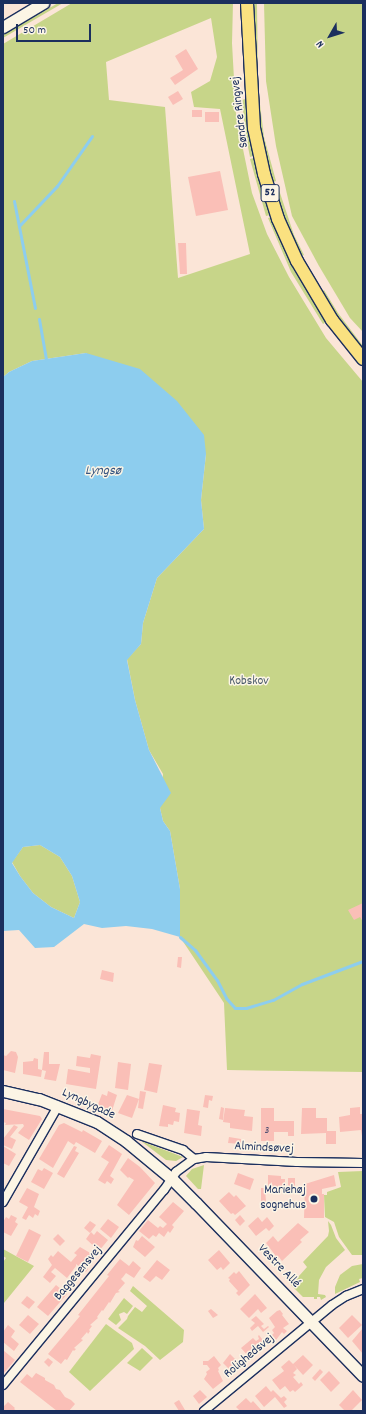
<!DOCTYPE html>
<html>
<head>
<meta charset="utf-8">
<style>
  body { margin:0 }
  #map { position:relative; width:366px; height:1414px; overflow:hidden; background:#fbe5d7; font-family:Dekko,sans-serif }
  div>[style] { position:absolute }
  .green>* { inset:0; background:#c7d589 }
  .water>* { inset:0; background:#8dcdee }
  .stream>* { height:3px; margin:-1.5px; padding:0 1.5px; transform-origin:1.5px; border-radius:1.5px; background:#8dcdee }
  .building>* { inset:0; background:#fabfb7 }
  .roads { filter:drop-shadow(1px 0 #1b2f5e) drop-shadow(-1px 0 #1b2f5e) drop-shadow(0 1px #1b2f5e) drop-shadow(0 -1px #1b2f5e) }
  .street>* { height:8px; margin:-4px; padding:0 4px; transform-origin:4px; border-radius:4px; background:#fcf5e5 }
  .secondary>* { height:11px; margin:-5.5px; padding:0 5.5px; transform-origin:5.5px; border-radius:5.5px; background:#fcf5e5 }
  .primary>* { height:12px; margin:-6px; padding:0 6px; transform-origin:6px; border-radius:6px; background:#fae180 }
  .dots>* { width:11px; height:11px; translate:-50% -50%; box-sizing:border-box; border:2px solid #fcf5e5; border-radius:50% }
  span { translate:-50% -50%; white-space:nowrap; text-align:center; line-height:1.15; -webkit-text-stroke:3px #fcf5e5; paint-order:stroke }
  .number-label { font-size:11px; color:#535374 }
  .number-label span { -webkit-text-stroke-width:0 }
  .shield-label span { padding:1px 3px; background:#fcf5e5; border:1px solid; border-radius:3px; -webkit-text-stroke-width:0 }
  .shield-label { font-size:12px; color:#1b2f5e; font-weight:700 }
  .street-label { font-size:13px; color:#1b2f5e }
  .park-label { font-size:13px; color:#465869 }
  .poi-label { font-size:13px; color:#1b2f5e }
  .right { translate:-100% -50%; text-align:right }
  .water-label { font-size:14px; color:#385682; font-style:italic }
  .frame { position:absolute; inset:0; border:4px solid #1b2f5e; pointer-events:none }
  .north { position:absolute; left:310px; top:16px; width:40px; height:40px; -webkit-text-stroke:3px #fcf5e5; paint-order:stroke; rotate:231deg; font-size:11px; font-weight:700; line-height:16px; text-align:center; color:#1b2f5e }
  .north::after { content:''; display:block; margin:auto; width:14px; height:18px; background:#1b2f5e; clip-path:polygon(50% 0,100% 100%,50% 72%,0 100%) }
  .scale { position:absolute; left:16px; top:24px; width:75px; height:18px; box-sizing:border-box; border:2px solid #1b2f5e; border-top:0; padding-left:5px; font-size:12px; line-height:14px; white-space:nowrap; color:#1b2f5e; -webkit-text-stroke:3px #fcf5e5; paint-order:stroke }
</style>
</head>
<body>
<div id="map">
  <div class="green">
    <i style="clip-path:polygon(58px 3px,63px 3px,3px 38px,3px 35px)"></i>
    <i style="clip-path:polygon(evenodd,72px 3px,233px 3px,232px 43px,236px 115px,252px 193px,267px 234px,289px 277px,326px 338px,363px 382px,363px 1072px,227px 1070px,224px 1003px,180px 937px,180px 889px,170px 831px,163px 821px,160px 808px,163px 774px,149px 750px,135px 700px,127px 659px,141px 644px,143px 623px,157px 578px,204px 529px,201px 500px,206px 454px,86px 353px,32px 361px,9px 372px,3px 377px,3px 44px,72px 3px,211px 18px,217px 57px,210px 81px,191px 92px,194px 107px,220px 109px,250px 254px,178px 278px,165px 107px,109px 100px,106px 62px,211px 18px)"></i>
    <i style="clip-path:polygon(254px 3px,257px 3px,258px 88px,264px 137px,276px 181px,272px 183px,257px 111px)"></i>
    <i style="clip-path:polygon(264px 3px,363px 3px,363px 332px,350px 318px,319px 266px,292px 216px,276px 146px,266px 81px)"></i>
    <i style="clip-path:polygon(245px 99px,253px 156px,250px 157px,246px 137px,242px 100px)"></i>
    <i style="clip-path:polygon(254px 158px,270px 215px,266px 216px,250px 159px)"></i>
    <i style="clip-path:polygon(277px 184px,294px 235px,304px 255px,301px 256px,283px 213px,274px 185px)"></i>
    <i style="clip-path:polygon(271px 217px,294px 270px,326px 322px,323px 324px,291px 272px,268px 218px)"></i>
    <i style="clip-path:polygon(324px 290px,338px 313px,363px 346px,363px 350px,321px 293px)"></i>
    <i style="clip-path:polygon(40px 845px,60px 857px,72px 876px,80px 902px,74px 918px,51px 907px,33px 893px,20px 876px,12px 862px,23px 847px)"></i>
    <i style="clip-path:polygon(141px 1141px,183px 1157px,176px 1161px,166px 1160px)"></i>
    <i style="clip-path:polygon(204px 1165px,201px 1189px,198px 1189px,186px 1176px,192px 1169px)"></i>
    <i style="clip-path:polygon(363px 1171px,363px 1255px,352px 1255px,339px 1237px,334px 1222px,325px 1217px,324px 1195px,327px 1195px,327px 1192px,341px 1187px,338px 1172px)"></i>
    <i style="clip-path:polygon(328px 1221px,331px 1225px,336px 1238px,345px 1250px,326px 1267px,319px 1280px,318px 1294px,325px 1295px,326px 1297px,321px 1300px,320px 1297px,317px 1297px,317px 1299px,314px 1299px,314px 1297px,303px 1297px,291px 1285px,307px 1267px,303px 1262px,328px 1236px,329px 1231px)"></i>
    <i style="clip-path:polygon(3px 1249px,34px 1266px,4px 1303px,3px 1262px,6px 1258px,3px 1256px)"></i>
    <i style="clip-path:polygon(363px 1264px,363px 1278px,359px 1279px,360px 1282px,335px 1294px,335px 1287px,340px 1275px,352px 1266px)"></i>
    <i style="clip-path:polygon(133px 1286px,184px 1330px,183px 1342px,160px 1360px,145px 1346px,118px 1328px,127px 1319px,128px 1316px,135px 1307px,142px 1312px,147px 1306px,130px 1291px)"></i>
    <i style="clip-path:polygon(124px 1298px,133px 1306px,127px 1314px,124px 1312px,119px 1314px,121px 1320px,116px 1325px,108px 1319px)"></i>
    <i style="clip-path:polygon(106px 1324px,132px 1343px,134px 1349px,90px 1391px,69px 1372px)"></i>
    <i style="clip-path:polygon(142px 1348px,153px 1358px,140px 1371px,127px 1363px)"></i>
  </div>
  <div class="water">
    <i style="clip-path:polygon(evenodd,86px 353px,140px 369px,177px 401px,204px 435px,206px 454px,201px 500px,204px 529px,157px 578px,143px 623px,141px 644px,127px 660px,135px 700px,149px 750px,171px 793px,160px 808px,163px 821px,170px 831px,180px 889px,180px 937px,152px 929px,126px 926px,102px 928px,84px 924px,54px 947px,35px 948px,19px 930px,3px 931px,3px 377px,9px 372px,32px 361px,86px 353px,40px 845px,60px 857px,72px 876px,80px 902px,74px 918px,51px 907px,33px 893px,20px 876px,12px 863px,23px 847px,40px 845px)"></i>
  </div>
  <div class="stream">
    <i style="left:14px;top:201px;width:109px;rotate:78.9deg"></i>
    <i style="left:19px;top:226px;width:55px;rotate:-46.5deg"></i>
    <i style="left:57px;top:186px;width:61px;rotate:-55deg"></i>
    <i style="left:39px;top:319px;width:41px;rotate:80.1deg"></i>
    <i style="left:180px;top:937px;width:20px;rotate:41deg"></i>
    <i style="left:195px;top:950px;width:37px;rotate:54deg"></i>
    <i style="left:217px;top:980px;width:20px;rotate:63deg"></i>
    <i style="left:226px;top:998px;width:13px;rotate:48deg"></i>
    <i style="left:235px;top:1008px;width:11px"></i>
    <i style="left:246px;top:1008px;width:28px;rotate:-17deg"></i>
    <i style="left:273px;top:1000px;width:33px;rotate:-29deg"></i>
    <i style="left:302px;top:984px;width:65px;rotate:-20.7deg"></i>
  </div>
  <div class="building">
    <i style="clip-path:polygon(186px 49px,198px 69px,175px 85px,170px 78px,183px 70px,175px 56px)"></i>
    <i style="clip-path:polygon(178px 91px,183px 99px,173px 105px,168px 97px)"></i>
    <i style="clip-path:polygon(192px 110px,202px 110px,202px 117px,192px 117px)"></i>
    <i style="clip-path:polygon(205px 112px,219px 112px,219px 122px,205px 122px)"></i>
    <i style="clip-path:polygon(220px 171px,228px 210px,196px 216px,188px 177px)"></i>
    <i style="clip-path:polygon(178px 243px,186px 243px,187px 274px,180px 274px)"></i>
    <i style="clip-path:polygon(363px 903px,363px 922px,360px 917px,354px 920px,348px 910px)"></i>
    <i style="clip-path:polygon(178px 957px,182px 957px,181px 968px,177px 967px)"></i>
    <i style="clip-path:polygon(102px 970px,114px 973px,113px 982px,100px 979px)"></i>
    <i style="clip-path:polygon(11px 1051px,16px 1052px,18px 1057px,15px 1073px,3px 1070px,3px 1055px,6px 1056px)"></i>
    <i style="clip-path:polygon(44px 1052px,49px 1052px,49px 1064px,60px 1064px,56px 1081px,44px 1079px,46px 1071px,42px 1070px)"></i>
    <i style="clip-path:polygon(91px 1054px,101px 1056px,96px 1089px,66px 1084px,68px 1069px,90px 1073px,90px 1068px,76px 1066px,77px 1056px,90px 1058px)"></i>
    <i style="clip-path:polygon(34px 1058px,38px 1059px,38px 1069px,42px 1070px,41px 1077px,23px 1074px,23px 1062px,33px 1061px)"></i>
    <i style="clip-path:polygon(118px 1062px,131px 1064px,128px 1090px,115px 1088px)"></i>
    <i style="clip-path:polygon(149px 1063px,162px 1065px,157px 1093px,144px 1090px)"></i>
    <i style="clip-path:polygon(108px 1091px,117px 1095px,111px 1114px,97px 1107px,102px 1094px,107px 1096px)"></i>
    <i style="clip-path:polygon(140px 1091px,146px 1092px,143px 1109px,138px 1108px)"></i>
    <i style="clip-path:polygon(127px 1095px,139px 1099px,132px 1118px,118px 1113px)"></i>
    <i style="clip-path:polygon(205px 1095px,213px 1096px,212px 1101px,209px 1100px,208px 1108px,203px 1107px)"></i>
    <i style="clip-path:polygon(163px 1105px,176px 1108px,175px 1112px,180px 1113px,179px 1122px,174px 1121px,173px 1125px,168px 1124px,168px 1127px,159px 1126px)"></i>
    <i style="clip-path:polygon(221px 1107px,224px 1108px,223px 1120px,219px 1119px)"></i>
    <i style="clip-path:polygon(360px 1107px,360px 1114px,363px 1114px,363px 1142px,361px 1130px,340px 1132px,339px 1117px,350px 1115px,350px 1108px)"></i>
    <i style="clip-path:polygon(225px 1108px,245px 1110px,244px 1116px,253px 1117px,252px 1131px,230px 1128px,230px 1123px,223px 1122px)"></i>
    <i style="clip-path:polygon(261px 1108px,274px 1108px,274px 1121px,294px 1121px,294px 1136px,288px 1136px,288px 1132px,274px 1132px,274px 1141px,261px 1141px)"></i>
    <i style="clip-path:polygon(302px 1108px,316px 1108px,316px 1118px,327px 1118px,327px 1131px,336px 1131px,336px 1144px,326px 1144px,326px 1133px,301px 1134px)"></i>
    <i style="clip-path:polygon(3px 1109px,40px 1116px,42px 1119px,29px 1140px,18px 1133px,24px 1126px,23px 1124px,5px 1125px,6px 1123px,3px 1122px)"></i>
    <i style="clip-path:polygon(187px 1109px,200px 1111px,198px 1125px,202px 1126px,201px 1136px,184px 1133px)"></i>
    <i style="clip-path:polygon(64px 1123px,82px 1132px,83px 1130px,102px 1141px,95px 1153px,76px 1142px,74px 1145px,68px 1141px,53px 1168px,39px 1159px,59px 1125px)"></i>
    <i style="clip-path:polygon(14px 1125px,18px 1127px,10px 1137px,16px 1140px,12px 1149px,3px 1145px,3px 1139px)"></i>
    <i style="clip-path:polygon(229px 1137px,241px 1139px,241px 1144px,228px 1143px)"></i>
    <i style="clip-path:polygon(109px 1145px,122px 1154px,110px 1176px,114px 1179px,111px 1184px,107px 1181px,105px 1184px,98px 1180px,109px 1162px,101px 1157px)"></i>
    <i style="clip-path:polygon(3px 1146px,16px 1154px,9px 1166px,3px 1163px)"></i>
    <i style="clip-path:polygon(74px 1146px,77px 1147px,75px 1151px,79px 1153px,64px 1178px,57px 1174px)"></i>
    <i style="clip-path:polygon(128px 1158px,140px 1167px,155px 1183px,129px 1215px,117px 1205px,134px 1180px,129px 1177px,128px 1178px,120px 1170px)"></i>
    <i style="clip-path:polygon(44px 1168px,53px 1173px,44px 1189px,31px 1182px,38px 1169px,42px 1171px)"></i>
    <i style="clip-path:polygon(238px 1173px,254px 1179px,250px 1190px,234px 1184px)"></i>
    <i style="clip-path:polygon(268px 1175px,281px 1176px,281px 1179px,285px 1179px,285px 1187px,268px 1187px)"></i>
    <i style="clip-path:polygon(334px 1175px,336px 1186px,322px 1189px,322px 1194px,324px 1194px,324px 1218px,304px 1218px,305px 1184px)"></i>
    <i style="clip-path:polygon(288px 1178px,295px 1178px,295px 1190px,288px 1190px)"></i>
    <i style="clip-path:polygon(27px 1188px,39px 1194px,34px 1207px,40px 1211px,38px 1216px,35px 1214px,33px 1218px,29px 1215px,26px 1220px,22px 1218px,28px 1207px,19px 1202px)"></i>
    <i style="clip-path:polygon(261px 1188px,265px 1188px,266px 1202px,261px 1202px)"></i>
    <i style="clip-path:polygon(229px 1192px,234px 1197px,236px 1195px,246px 1206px,235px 1215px,233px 1213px,231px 1214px,219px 1201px)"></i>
    <i style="clip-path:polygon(173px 1202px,184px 1211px,172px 1225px,174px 1227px,170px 1233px,168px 1231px,164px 1237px,159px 1233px,156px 1237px,153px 1235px,149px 1239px,139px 1231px,148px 1220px,158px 1228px,160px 1226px,163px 1228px,167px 1224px,159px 1217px)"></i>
    <i style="clip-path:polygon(11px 1215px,17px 1218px,15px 1222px,18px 1224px,11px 1236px,3px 1232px,3px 1222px,6px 1217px,9px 1219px)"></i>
    <i style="clip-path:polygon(240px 1215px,245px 1221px,240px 1226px,235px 1220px)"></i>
    <i style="clip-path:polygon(258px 1217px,262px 1222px,267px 1217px,274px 1226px,269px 1231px,266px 1228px,256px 1236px,248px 1226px)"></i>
    <i style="clip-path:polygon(108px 1219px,119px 1227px,111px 1238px,100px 1229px)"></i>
    <i style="clip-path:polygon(90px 1221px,96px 1225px,90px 1233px,84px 1228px)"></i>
    <i style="clip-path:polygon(298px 1223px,309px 1232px,300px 1240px,302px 1242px,282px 1261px,279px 1257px,278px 1259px,266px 1243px,273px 1236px,278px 1242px)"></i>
    <i style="clip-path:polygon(29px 1229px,41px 1235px,28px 1262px,16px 1256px)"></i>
    <i style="clip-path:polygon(97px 1231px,108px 1240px,99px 1251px,86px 1239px,91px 1232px,94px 1235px)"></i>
    <i style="clip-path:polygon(58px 1234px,65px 1241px,60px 1246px,53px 1239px)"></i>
    <i style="clip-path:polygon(142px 1236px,155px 1247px,145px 1257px,133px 1247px,136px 1240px,138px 1241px)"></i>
    <i style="clip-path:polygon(80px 1247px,92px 1254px,91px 1255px,93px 1257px,85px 1267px,88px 1269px,86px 1272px,76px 1264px,76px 1266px,67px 1278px,55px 1268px,51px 1272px,56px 1276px,50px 1283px,43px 1277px,52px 1265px,48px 1259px,51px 1255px,53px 1257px,58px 1251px,71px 1262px,77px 1255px,74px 1253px)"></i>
    <i style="clip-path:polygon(219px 1250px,230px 1263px,223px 1270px,221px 1267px,217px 1270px,208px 1260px)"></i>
    <i style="clip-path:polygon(120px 1259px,129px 1266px,133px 1261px,141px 1268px,134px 1278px,126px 1273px,123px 1277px,121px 1279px,125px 1283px,118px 1291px,120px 1292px,116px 1293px,110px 1303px,109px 1302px,103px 1311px,102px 1310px,97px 1317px,98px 1318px,90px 1325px,92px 1326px,89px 1330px,90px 1331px,88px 1334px,87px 1332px,81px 1339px,83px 1340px,74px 1348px,76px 1349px,74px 1351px,73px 1350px,67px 1360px,65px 1359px,61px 1364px,48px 1354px,80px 1316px,78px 1315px,109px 1276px,107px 1275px)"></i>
    <i style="clip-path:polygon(157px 1260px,170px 1270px,162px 1280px,156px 1276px,150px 1282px,143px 1277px)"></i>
    <i style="clip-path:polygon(239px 1271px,250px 1285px,239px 1296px,236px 1293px,238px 1291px,229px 1281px,230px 1279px,228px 1278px,234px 1272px,236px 1274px)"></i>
    <i style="clip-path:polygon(56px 1285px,67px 1294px,48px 1316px,37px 1307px)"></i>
    <i style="clip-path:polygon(255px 1294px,267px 1308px,261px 1313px,258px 1309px,249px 1318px,240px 1309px)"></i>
    <i style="clip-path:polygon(27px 1296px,35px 1302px,29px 1309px,21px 1303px)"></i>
    <i style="clip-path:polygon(211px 1309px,218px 1315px,213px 1318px,208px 1311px)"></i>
    <i style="clip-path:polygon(280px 1310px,283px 1314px,282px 1315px,289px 1324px,283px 1328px,287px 1331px,284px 1334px,282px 1332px,276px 1340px,272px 1335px,274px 1333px,272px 1330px,275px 1327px,269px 1318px,277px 1311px)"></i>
    <i style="clip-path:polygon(28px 1315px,39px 1324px,30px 1334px,19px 1325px)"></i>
    <i style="clip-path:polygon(352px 1315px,362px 1325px,348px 1338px,339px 1328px)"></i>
    <i style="clip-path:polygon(256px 1316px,264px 1324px,261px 1326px,264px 1329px,268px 1326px,269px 1327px,263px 1332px,258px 1326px,252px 1331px,250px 1328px,255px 1323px,251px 1320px)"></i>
    <i style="clip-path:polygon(8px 1325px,15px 1331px,11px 1337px,19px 1344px,14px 1351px,3px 1342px,3px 1332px)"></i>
    <i style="clip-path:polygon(363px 1328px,363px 1354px,352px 1341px)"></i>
    <i style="clip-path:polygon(259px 1335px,265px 1343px,249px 1357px,241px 1348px,253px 1338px,256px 1341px,259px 1339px,258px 1336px)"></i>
    <i style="clip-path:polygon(3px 1350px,15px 1360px,3px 1374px)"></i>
    <i style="clip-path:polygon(230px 1354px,240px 1364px,232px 1372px,223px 1363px)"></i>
    <i style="clip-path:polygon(303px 1355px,313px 1365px,303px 1375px,294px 1365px,297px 1369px,293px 1373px,296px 1375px,293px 1377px,299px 1384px,301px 1382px,303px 1385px,295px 1392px,293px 1390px,290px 1392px,285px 1386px,280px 1390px,272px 1380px,284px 1371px,281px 1367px,289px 1360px,293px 1364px)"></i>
    <i style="clip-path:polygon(214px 1356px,221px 1365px,218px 1368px,219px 1370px,218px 1371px,223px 1381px,213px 1389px,204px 1379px,207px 1374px,206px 1372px,210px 1369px,207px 1365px,203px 1365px,203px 1361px,208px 1361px)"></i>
    <i style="clip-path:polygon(48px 1358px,53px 1362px,49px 1367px,44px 1362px)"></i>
    <i style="clip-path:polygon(320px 1369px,323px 1372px,315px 1381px,312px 1378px)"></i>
    <i style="clip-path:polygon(329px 1371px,340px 1383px,331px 1392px,320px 1380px)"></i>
    <i style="clip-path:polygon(36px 1373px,45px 1378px,45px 1380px,54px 1385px,56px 1389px,60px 1390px,65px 1397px,71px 1400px,75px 1404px,69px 1411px,57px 1411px,20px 1382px,27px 1374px,32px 1378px)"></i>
    <i style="clip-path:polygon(266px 1386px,271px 1392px,273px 1390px,281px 1398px,284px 1396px,287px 1399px,284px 1402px,287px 1406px,284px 1408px,275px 1397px,264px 1407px,255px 1396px)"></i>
    <i style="clip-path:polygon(200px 1390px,207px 1397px,199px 1404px,193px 1396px)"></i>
    <i style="clip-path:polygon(353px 1390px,362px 1400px,352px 1410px,345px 1411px,339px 1405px)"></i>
    <i style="clip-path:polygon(246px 1398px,251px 1403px,253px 1401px,262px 1411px,240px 1411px,236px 1407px)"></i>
    <i style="clip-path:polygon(179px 1400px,185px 1410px,183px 1411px,179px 1411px,174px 1403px)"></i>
    <i style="clip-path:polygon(8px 1402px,15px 1408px,14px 1409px,17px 1411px,3px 1411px,3px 1407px)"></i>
  </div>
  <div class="roads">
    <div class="street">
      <i style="left:137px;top:1134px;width:49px;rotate:19.2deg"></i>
      <i style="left:183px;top:1150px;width:14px;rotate:39deg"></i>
      <i style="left:3px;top:1202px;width:111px;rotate:-60.2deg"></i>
      <i style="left:3px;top:1385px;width:253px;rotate:-50.5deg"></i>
      <i style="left:164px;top:1190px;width:22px;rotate:-56deg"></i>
      <i style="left:176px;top:1172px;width:22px;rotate:-36deg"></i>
      <i style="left:194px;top:1159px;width:12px;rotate:-9deg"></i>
      <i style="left:206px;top:1157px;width:91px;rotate:3.1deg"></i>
      <i style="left:297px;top:1162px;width:66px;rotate:0.9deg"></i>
      <i style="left:204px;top:1411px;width:166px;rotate:-39.6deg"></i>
      <i style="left:332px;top:1305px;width:17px;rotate:-33deg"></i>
      <i style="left:346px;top:1296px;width:18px;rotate:-22deg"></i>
    </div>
    <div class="secondary">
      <i style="left:3px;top:27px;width:47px;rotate:-31deg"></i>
      <i style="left:3px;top:1091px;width:37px;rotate:13deg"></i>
      <i style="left:39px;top:1099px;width:62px;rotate:21.6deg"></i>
      <i style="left:97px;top:1122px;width:35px;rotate:33deg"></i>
      <i style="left:126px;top:1141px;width:60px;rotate:39.6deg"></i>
      <i style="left:172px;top:1179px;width:34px;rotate:45deg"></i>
      <i style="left:196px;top:1203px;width:240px;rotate:46deg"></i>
    </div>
    <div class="primary">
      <i style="left:247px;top:3px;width:125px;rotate:86.8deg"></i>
      <i style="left:254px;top:128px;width:47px;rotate:77.7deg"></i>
      <i style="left:264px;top:174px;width:47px;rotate:72.7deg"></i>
      <i style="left:278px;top:219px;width:46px;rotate:65.7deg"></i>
      <i style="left:297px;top:261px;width:69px;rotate:59.3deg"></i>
      <i style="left:332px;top:320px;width:50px;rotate:51.5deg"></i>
    </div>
  </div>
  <div class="dots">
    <i style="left:314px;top:1199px;background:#1b2f5e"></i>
  </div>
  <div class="number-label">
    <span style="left:267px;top:1131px">3</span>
  </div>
  <div class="shield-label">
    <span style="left:270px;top:193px">52</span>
  </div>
  <div class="street-label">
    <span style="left:241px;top:112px;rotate:-97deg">Søndre Ringvej</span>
    <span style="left:88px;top:1105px;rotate:25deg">Lyngbygade</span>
    <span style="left:264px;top:1149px;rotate:3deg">Almindsøvej</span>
    <span style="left:278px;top:1267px;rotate:46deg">Vestre Allé</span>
    <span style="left:79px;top:1274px;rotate:-50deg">Baggesensvej</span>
    <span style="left:250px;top:1357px;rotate:-40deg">Rolighedsvej</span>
  </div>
  <div class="park-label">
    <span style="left:249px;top:682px">Kobskov</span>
  </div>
  <div class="poi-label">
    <span class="right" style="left:306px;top:1199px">Mariehøj<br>sognehus</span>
  </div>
  <div class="water-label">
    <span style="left:103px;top:471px">Lyngsø</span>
  </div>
  <div class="frame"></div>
  <div class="north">N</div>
  <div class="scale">50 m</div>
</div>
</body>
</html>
